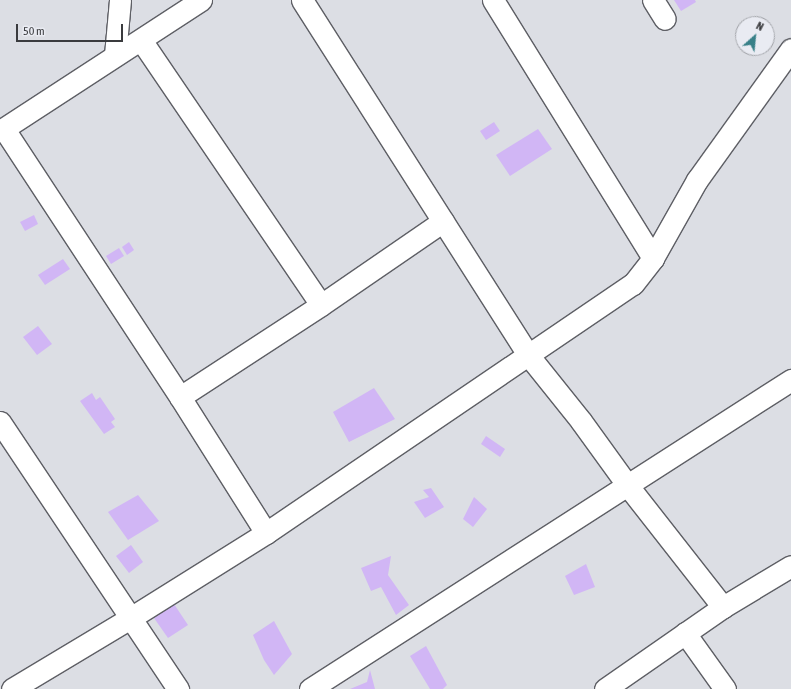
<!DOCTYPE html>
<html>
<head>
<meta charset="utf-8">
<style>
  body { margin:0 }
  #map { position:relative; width:791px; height:689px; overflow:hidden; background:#dcdee4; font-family:"Asap Condensed",sans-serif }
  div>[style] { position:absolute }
  .building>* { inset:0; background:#d1b6f5 }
  .roads { filter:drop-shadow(1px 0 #5e5f65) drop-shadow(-1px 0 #5e5f65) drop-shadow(0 1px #5e5f65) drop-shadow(0 -1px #5e5f65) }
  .minor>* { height:21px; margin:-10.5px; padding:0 10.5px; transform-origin:10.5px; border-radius:10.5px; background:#fff }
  span { translate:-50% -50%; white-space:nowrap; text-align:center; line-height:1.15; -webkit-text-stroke:3.5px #e9ebf2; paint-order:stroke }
  .north { position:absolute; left:735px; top:16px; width:40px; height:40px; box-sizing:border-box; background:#e9ebf2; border:1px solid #a3a5aa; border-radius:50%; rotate:27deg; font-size:11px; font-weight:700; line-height:16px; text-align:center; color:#3a3b3e }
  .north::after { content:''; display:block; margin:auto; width:14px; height:18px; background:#388088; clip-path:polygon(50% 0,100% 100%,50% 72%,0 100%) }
  .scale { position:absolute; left:16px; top:24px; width:107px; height:18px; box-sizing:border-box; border:2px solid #3a3b3e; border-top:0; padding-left:5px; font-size:12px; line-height:14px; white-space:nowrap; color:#3a3b3e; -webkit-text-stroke:3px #e9ebf2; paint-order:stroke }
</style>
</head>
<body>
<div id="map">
  <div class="building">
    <i style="clip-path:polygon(674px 0,695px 0,696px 2px,681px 11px)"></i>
    <i style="clip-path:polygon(494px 122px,500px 131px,486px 140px,480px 131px)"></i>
    <i style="clip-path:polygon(538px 129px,552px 149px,510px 176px,496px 155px)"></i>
    <i style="clip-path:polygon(34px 215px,38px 224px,25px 231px,20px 222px)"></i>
    <i style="clip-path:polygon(129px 242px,134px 250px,127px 255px,122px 247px)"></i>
    <i style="clip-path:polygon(119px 248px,124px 256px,111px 264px,106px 256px)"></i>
    <i style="clip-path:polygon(63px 259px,70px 269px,45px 285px,38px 275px)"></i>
    <i style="clip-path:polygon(38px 326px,52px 344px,37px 355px,23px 337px)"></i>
    <i style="clip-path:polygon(374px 388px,395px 419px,349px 442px,333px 412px)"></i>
    <i style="clip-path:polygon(92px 393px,96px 400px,100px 397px,115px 419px,111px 422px,115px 427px,104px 434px,80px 401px)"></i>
    <i style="clip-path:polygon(486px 436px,505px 449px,500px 457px,481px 444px)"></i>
    <i style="clip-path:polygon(431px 488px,444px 507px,425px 518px,414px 502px,429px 497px,423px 490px)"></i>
    <i style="clip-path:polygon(138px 495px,159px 521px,128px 540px,108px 512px)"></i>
    <i style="clip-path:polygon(474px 497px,487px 509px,473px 527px,463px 519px)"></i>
    <i style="clip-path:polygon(131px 545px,143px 562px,129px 573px,116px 556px)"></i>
    <i style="clip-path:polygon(391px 556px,388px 575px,409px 605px,396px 615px,381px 587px,371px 591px,361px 568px)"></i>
    <i style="clip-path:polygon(586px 564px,595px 587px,574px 595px,565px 576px)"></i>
    <i style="clip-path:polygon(174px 604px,188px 625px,168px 638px,154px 618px)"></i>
    <i style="clip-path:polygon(274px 621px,292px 654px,274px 675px,264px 660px,253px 635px)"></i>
    <i style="clip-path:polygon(426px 646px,447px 685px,443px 689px,430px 689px,410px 656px)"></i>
    <i style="clip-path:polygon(370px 670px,375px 689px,350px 689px,367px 682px)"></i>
  </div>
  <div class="roads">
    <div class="minor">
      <i style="left:302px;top:0;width:422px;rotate:57.5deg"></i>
      <i style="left:529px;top:356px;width:83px;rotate:51.3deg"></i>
      <i style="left:581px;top:421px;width:80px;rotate:54.1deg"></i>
      <i style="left:628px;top:486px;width:154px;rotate:51.9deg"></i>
      <i style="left:493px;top:0;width:304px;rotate:58.2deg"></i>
      <i style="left:653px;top:0;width:22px;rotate:58deg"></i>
      <i style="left:141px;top:40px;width:320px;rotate:55.8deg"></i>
      <i style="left:115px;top:55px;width:55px;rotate:-84.8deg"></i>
      <i style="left:4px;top:129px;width:321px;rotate:56.7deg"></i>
      <i style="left:180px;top:397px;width:161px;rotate:57.7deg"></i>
      <i style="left:0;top:131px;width:240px;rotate:-33.1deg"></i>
      <i style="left:180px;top:397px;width:168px;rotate:-33.1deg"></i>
      <i style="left:321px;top:305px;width:148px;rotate:-34.5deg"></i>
      <i style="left:0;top:422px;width:321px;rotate:56.3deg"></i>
      <i style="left:685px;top:633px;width:69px;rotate:54.5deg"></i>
      <i style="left:12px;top:689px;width:140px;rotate:-31deg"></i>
      <i style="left:132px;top:617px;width:158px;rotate:-32.1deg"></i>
      <i style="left:266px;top:533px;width:443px;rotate:-34.2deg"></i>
      <i style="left:633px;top:284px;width:33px;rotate:-52deg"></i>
      <i style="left:653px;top:258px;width:90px;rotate:-60.6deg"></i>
      <i style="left:697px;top:180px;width:161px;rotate:-54.3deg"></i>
      <i style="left:310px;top:689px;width:572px;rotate:-32.72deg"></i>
      <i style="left:605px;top:689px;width:144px;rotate:-34.8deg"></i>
      <i style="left:723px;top:607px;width:79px;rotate:-31.1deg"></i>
    </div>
  </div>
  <div class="north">N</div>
  <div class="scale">50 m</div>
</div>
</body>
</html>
